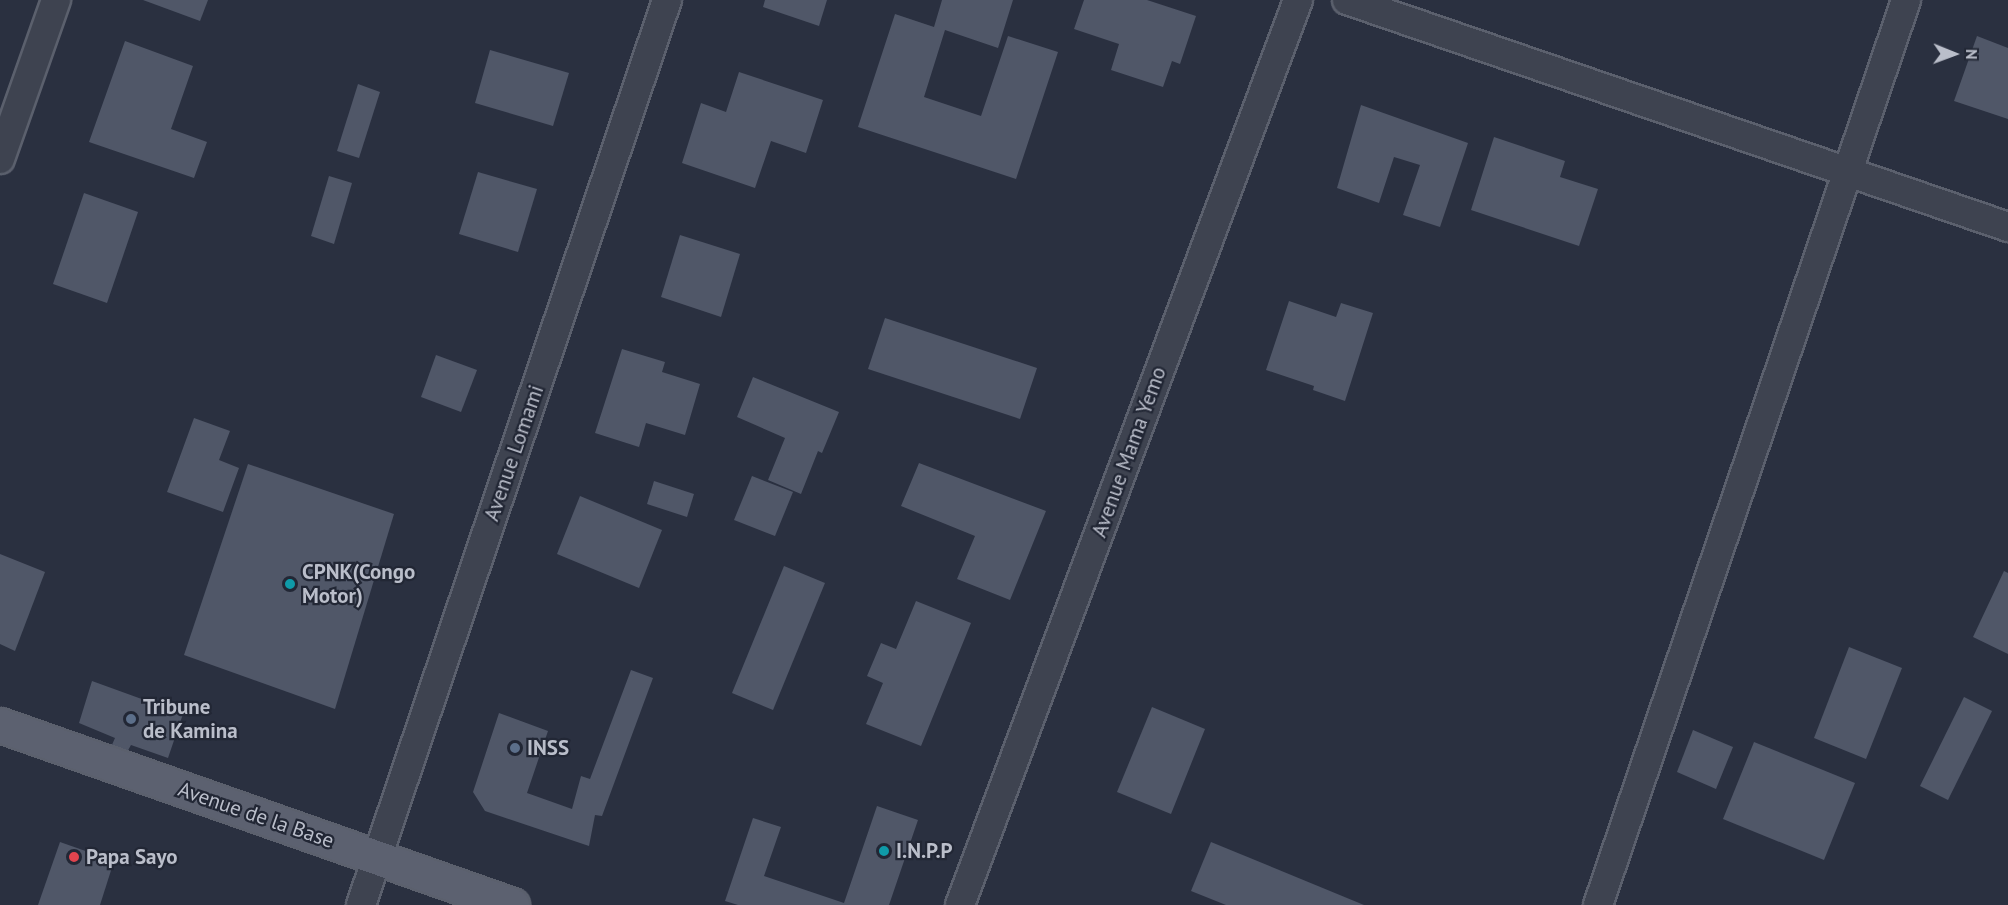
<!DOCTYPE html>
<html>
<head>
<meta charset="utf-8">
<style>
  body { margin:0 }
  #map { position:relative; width:2008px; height:905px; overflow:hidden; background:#2a3040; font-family:"PT Sans",sans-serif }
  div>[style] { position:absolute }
  .building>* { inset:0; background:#505768 }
  .roads { filter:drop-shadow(2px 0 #5b606d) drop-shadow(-2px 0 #5b606d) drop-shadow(0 2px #5b606d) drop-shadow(0 -2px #5b606d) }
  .minor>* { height:28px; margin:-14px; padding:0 14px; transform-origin:14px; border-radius:14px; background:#3e4350 }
  .major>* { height:33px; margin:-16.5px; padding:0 16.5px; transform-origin:16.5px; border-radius:16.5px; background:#5c6170 }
  .dots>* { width:16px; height:16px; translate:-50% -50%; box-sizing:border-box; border:3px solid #222735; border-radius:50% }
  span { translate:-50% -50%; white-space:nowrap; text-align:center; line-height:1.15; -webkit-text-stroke:4.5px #222735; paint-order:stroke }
  .street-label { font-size:21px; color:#babeca }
  .poi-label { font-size:21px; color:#babeca; font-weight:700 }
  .left { translate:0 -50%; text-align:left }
  .north { position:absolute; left:1924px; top:24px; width:60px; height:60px; -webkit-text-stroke:4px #222735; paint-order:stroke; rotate:91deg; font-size:16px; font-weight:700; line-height:24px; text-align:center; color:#babeca }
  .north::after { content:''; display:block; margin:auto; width:21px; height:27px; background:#babeca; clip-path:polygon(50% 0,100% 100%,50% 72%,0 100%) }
</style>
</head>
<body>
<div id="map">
  <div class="building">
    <i style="clip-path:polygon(143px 0,208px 0,200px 21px)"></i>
    <i style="clip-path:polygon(765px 0,827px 0,819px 26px,763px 7px)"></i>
    <i style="clip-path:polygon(942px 0,1013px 0,998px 48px,945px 30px,924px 97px,981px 116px,1008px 36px,1058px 52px,1016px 179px,858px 127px,895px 14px,934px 27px)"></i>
    <i style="clip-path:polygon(1084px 0,1147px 0,1196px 16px,1180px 64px,1172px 61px,1163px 87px,1111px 70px,1119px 44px,1074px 29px)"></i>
    <i style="clip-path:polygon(1977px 36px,2008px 48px,2008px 119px,1954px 101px)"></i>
    <i style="clip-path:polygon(125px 41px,193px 66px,171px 129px,207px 142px,194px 178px,89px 142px)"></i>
    <i style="clip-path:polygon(490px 50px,569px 73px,553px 126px,475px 103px)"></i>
    <i style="clip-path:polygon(739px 72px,823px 100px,806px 153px,771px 141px,755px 188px,682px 163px,701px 103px,726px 112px)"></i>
    <i style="clip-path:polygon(358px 84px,380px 92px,359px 158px,337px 151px)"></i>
    <i style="clip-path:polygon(1361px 105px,1468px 143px,1440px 227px,1403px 215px,1420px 165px,1394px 157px,1379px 203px,1337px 188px)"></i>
    <i style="clip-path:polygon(1494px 137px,1565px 161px,1560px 177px,1598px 189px,1579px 246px,1471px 210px)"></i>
    <i style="clip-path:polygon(478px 172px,537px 189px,518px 252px,459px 234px)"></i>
    <i style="clip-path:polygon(329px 176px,352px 183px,334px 244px,311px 236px)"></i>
    <i style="clip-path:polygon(84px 193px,138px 212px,107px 303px,53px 284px)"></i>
    <i style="clip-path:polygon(680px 235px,740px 254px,721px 317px,661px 297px)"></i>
    <i style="clip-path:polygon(1289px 301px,1336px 317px,1341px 303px,1373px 313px,1345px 401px,1313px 390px,1314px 386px,1266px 370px)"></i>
    <i style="clip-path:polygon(885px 318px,1037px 368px,1020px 419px,868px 369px)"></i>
    <i style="clip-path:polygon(622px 349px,665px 362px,662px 372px,700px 384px,685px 435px,646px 423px,639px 447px,595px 433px)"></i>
    <i style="clip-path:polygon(436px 355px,477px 370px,461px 412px,421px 397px)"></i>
    <i style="clip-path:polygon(753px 377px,839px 412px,822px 453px,818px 451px,801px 494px,768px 480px,785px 438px,737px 417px)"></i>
    <i style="clip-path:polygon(194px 418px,230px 431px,219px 460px,239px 468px,223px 512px,167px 492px)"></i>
    <i style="clip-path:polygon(919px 463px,1046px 511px,1010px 600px,957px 579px,975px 536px,901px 506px)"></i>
    <i style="clip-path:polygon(248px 464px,394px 514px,335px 709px,184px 655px)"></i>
    <i style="clip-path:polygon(752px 476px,793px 492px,775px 536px,734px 520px)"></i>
    <i style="clip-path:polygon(654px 481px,694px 494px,687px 517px,647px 504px)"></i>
    <i style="clip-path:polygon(580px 496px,662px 530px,639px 588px,557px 554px)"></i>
    <i style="clip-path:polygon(0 554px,45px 572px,15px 651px,0 644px)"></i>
    <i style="clip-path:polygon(784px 566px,825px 583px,773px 710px,732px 693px)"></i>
    <i style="clip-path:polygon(2004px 571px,2008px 573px,2008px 654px,1973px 637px)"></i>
    <i style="clip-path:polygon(916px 601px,971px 623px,921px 746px,866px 724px,883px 683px,867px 676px,881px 643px,896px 649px)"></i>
    <i style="clip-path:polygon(1849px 647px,1902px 668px,1866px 759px,1814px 738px)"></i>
    <i style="clip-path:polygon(631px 670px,653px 678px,602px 816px,595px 815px,589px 846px,485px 811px,473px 792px,499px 713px,548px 731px,527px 793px,572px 809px,581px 776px,590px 779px)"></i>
    <i style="clip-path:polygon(92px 681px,183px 714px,168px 758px,131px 745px,126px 754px,111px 747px,115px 738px,79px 723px)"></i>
    <i style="clip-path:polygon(1964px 697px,1992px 711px,1948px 800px,1920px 786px)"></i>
    <i style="clip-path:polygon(1152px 707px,1205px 729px,1171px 814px,1117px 792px)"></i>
    <i style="clip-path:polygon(1693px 730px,1733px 747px,1716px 789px,1677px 772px)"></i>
    <i style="clip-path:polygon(1754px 742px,1855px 783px,1824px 860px,1723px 819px)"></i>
    <i style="clip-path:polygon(877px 806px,918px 820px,889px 905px,738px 905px,725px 901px,753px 818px,781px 827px,764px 876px,844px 903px)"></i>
    <i style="clip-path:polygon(60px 842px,114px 861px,100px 905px,38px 905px)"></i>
    <i style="clip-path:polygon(1211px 842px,1364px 905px,1226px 905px,1191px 891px)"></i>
  </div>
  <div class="roads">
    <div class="minor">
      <i style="left:1347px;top:0;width:699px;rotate:18.95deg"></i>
      <i style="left:0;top:159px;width:169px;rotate:-70.6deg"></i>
      <i style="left:361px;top:905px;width:955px;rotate:-71.32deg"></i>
      <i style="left:960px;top:905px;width:966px;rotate:-69.52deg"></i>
      <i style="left:1598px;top:905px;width:956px;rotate:-71.2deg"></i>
    </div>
    <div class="major">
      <i style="left:0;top:725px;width:543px;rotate:19.37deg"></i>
    </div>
  </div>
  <div class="dots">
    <i style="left:290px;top:584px;background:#0f9aa8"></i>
    <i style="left:131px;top:719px;background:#5c6f8a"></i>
    <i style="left:515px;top:748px;background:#5c6f8a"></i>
    <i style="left:884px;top:851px;background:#0f9aa8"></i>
    <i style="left:74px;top:857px;background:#e0444e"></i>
  </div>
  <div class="street-label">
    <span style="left:1129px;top:452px;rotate:-70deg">Avenue Mama Yemo</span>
    <span style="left:514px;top:453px;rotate:-71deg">Avenue Lomami</span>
    <span style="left:256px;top:815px;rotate:19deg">Avenue de la Base</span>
  </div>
  <div class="poi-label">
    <span class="left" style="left:302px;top:584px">CPNK(Congo<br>Motor)</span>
    <span class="left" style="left:143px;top:719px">Tribune<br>de Kamina</span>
    <span class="left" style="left:527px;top:748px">INSS</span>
    <span class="left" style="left:896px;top:851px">I.N.P.P</span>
    <span class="left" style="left:86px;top:857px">Papa Sayo</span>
  </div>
  <div class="north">N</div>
</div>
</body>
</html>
